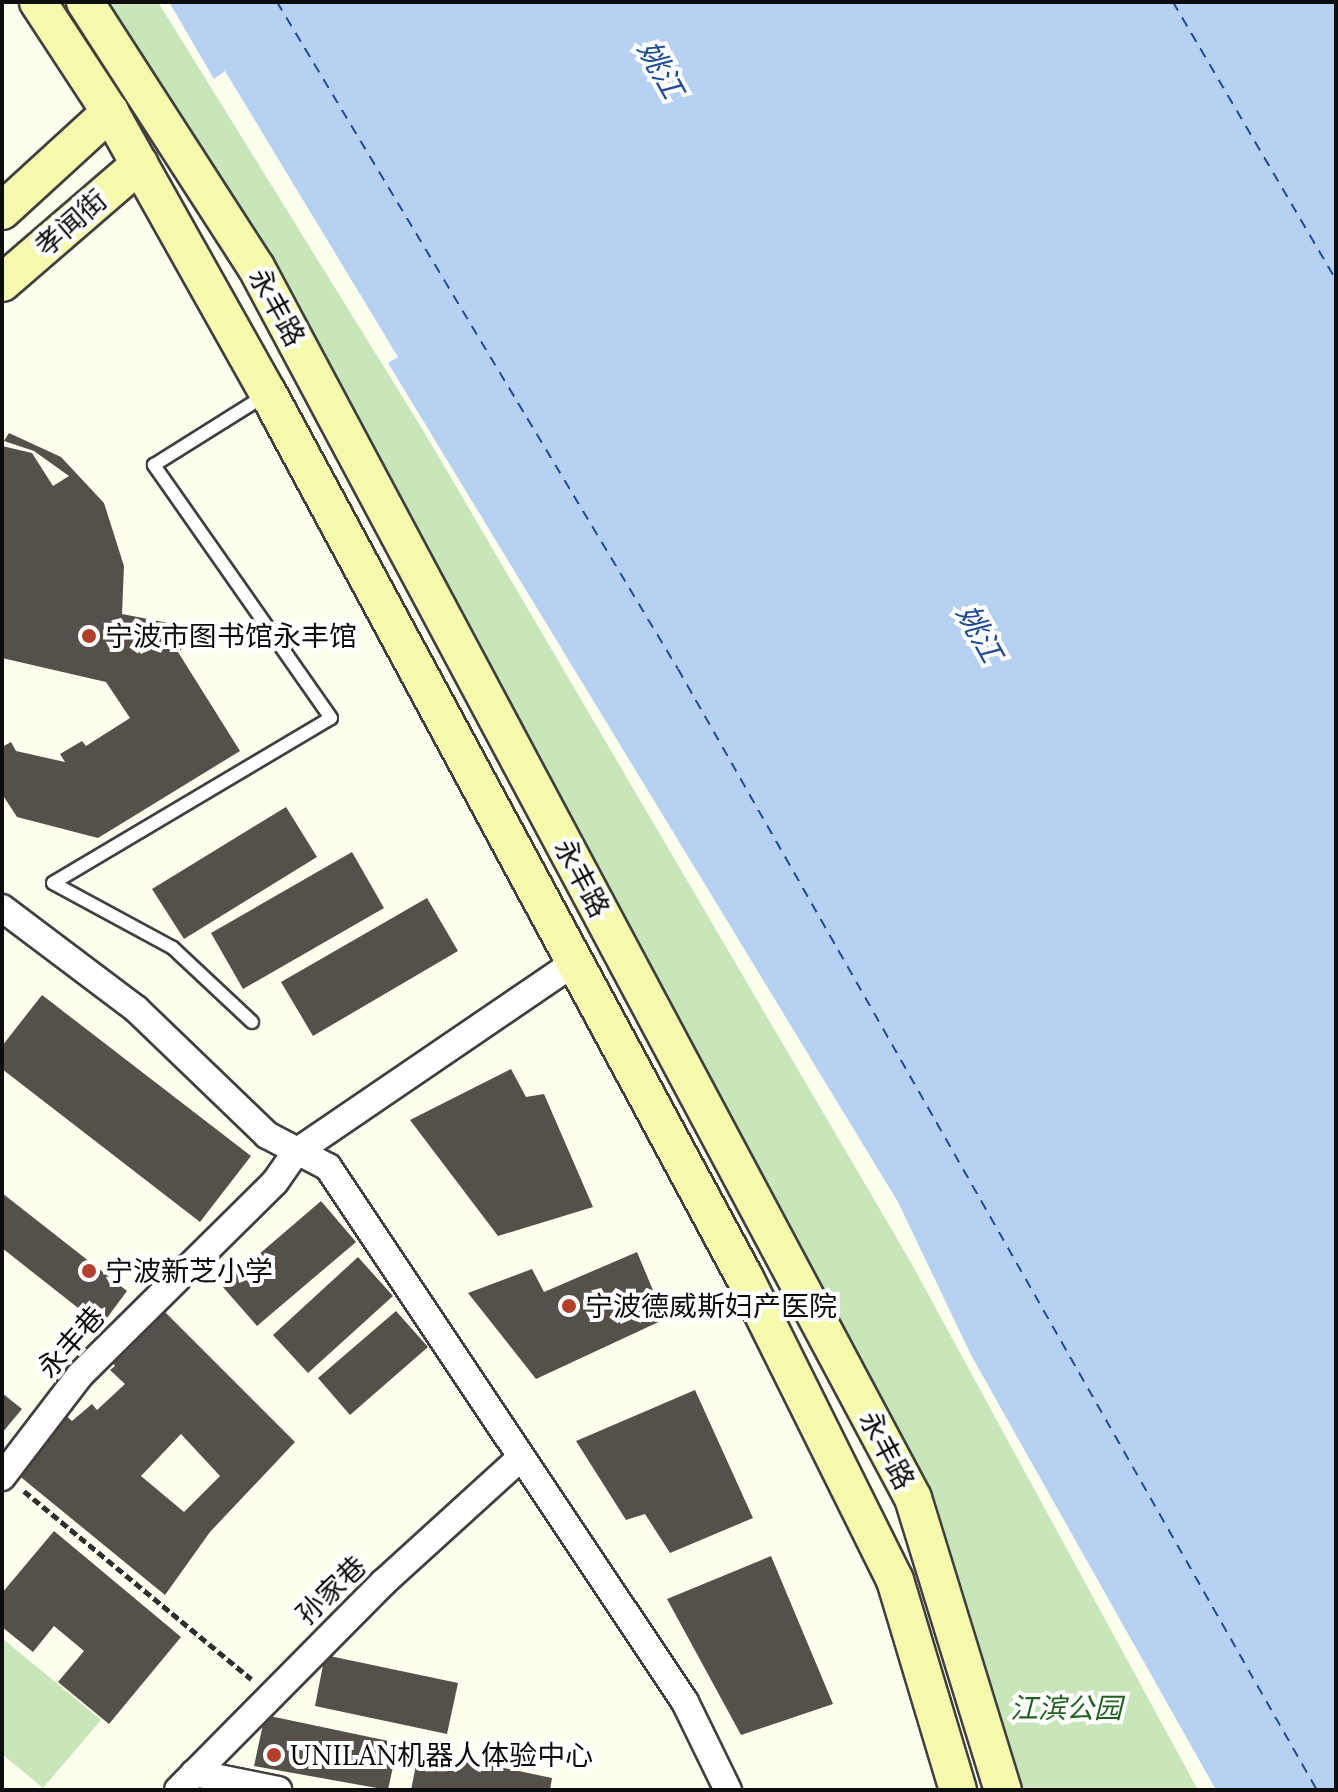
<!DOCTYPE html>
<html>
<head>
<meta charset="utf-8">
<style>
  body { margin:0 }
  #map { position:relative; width:1338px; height:1792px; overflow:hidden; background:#fefeee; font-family:Lora,"Noto Sans SC",serif }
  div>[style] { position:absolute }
  .green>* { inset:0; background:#c9e6ba }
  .water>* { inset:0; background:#b6d1f2 }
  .ferry>* { height:2px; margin-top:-1px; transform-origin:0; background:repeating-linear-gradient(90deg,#1e4c97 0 10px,transparent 0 18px) }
  .building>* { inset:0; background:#55504a }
  .path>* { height:5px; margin-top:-2.5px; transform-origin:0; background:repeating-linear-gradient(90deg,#2f2f2f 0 8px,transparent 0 12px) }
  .roads { filter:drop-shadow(2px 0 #404040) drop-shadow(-2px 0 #404040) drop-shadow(0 2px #404040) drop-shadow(0 -2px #404040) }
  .lane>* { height:12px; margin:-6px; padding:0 6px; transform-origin:6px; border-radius:6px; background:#fff }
  .street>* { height:26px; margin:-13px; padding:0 13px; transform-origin:13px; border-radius:13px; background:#fff }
  .secondary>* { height:36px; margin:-18px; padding:0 18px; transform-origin:18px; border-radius:18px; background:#f5faad }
  .dots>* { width:22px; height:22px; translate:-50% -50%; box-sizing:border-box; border:4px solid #fff; border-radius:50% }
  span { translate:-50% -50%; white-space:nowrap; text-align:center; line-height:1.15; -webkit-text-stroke:8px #fff; paint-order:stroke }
  .street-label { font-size:28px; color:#0d0d0d }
  .poi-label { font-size:28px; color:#0d0d0d }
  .left { translate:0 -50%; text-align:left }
  .park-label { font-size:28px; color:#236121; font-style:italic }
  .water-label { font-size:30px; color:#1e4c97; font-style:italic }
  .frame { position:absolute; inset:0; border:4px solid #0d0d0d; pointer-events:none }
</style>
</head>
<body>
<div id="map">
  <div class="green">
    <i style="clip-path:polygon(93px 2px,158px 2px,423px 430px,909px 1259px,1198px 1790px,1012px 1790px,934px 1543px)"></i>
    <i style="clip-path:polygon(2px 1638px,101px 1720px,43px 1788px,2px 1754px)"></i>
  </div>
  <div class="water">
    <i style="clip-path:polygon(169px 2px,1336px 2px,1336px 1790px,1216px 1790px,971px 1355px,898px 1202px,388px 363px,398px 357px,225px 71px,214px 79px)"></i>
  </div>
  <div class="ferry">
    <i style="left:277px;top:2px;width:778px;rotate:58.99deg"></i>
    <i style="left:678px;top:669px;width:1290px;rotate:60.32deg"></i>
    <i style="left:1173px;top:2px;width:322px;rotate:59.6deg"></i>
  </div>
  <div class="building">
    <i style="clip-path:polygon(9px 433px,61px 457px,104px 503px,124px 566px,122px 614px,169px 623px,183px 648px,178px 652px,240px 751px,98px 838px,17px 817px,2px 794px,2px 747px,11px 742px,16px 751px,65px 762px,60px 754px,82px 741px,86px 746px,130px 718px,106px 682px,2px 658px,2px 446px,32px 453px,53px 486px,69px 476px,34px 451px,4px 441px)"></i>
    <i style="clip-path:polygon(286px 807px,317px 857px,184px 939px,152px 889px)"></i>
    <i style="clip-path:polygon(352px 852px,384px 908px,243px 989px,211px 933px)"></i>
    <i style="clip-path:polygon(427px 898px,458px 951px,313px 1036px,281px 982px)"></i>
    <i style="clip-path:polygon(42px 995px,251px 1156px,200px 1222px,2px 1069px,2px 1046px)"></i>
    <i style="clip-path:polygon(511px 1069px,526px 1097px,544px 1094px,593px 1207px,498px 1236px,410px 1120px)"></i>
    <i style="clip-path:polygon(2px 1193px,127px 1291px,101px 1326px,2px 1248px)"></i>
    <i style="clip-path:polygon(321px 1201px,356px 1242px,257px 1326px,222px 1286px)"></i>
    <i style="clip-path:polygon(637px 1252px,665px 1319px,536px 1379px,468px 1293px,532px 1269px,544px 1292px)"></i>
    <i style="clip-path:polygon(358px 1257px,393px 1296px,308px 1373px,273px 1335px)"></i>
    <i style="clip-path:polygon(evenodd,161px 1308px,295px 1442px,210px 1532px,165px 1595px,17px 1474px,63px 1413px,72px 1421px,92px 1404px,97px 1410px,125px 1384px,110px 1370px,115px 1366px,109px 1359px,161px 1308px,181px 1434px,220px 1476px,184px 1512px,141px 1476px,181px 1434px)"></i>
    <i style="clip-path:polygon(396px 1311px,428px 1347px,350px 1415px,318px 1378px)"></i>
    <i style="clip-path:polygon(695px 1390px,753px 1518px,670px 1553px,645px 1514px,626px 1520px,576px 1441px)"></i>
    <i style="clip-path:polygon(2px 1393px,22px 1409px,2px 1433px)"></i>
    <i style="clip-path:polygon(54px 1531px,181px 1637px,109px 1724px,58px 1682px,84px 1651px,54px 1626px,33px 1652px,2px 1627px,2px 1593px)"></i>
    <i style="clip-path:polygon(771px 1556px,833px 1704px,741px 1735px,667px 1599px)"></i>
    <i style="clip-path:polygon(325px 1655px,458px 1683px,447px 1734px,315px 1706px)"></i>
    <i style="clip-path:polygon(265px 1715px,398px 1743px,388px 1790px,254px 1766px)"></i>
    <i style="clip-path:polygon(419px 1750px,552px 1778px,550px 1790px,411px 1790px)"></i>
  </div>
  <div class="path">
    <i style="left:24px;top:1491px;width:295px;rotate:39.6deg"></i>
  </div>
  <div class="roads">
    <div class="lane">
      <i style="left:252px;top:1022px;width:108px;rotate:-136.9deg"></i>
      <i style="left:173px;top:948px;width:136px;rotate:-151.6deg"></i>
      <i style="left:53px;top:883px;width:323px;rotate:-30.7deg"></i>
      <i style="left:331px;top:718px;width:309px;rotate:-125deg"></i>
      <i style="left:154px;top:465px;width:133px;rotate:-32.1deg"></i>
    </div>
    <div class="street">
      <i style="left:2px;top:908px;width:168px;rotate:37deg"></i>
      <i style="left:136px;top:1009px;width:182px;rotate:43.9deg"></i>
      <i style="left:267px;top:1135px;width:69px;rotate:27.7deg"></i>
      <i style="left:328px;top:1167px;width:643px;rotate:56.29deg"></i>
      <i style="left:685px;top:1702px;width:98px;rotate:64deg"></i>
      <i style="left:2px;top:1477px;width:128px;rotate:-52.6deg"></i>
      <i style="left:80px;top:1375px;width:274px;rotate:-44.7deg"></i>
      <i style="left:275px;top:1182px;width:35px;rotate:-55deg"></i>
      <i style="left:295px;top:1153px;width:339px;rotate:-34.3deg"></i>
      <i style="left:194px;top:1773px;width:86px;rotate:11.4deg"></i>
      <i style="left:178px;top:1790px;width:293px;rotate:-45.3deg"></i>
      <i style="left:384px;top:1582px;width:183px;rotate:-42.3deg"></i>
    </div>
    <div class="secondary">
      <i style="left:38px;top:2px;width:131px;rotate:56.8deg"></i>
      <i style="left:110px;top:112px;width:322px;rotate:60.7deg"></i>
      <i style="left:268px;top:393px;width:1005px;rotate:61.68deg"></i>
      <i style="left:745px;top:1278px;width:337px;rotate:63.6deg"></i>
      <i style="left:895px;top:1580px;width:219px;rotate:73.3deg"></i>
      <i style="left:85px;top:2px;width:315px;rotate:57.2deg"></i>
      <i style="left:256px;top:267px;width:1395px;rotate:61.91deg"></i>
      <i style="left:913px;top:1498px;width:306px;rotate:72.9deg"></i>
      <i style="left:2px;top:211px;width:147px;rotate:-42.5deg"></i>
      <i style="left:2px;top:283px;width:182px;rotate:-40.8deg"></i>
    </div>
  </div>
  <div class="dots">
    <i style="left:89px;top:636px;background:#b53f2d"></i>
    <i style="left:89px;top:1271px;background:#b53f2d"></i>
    <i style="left:569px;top:1306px;background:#b53f2d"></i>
    <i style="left:274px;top:1755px;background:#b53f2d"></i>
  </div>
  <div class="street-label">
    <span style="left:71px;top:223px;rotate:-41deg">孝闻街</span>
    <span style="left:277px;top:307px;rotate:61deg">永丰路</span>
    <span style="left:582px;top:878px;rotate:62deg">永丰路</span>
    <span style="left:71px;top:1342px;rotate:-48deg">永丰巷</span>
    <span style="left:887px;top:1450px;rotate:62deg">永丰路</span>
    <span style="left:331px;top:1590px;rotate:-44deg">孙家巷</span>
  </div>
  <div class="poi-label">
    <span class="left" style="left:105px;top:636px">宁波市图书馆永丰馆</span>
    <span class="left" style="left:105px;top:1271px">宁波新芝小学</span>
    <span class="left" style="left:585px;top:1306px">宁波德威斯妇产医院</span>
    <span class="left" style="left:290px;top:1755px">UNILAN机器人体验中心</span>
  </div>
  <div class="park-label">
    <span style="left:1066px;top:1708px">江滨公园</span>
  </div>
  <div class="water-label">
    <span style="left:661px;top:69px;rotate:61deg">姚江</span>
    <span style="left:980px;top:633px;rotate:61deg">姚江</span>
  </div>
  <div class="frame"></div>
</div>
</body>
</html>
